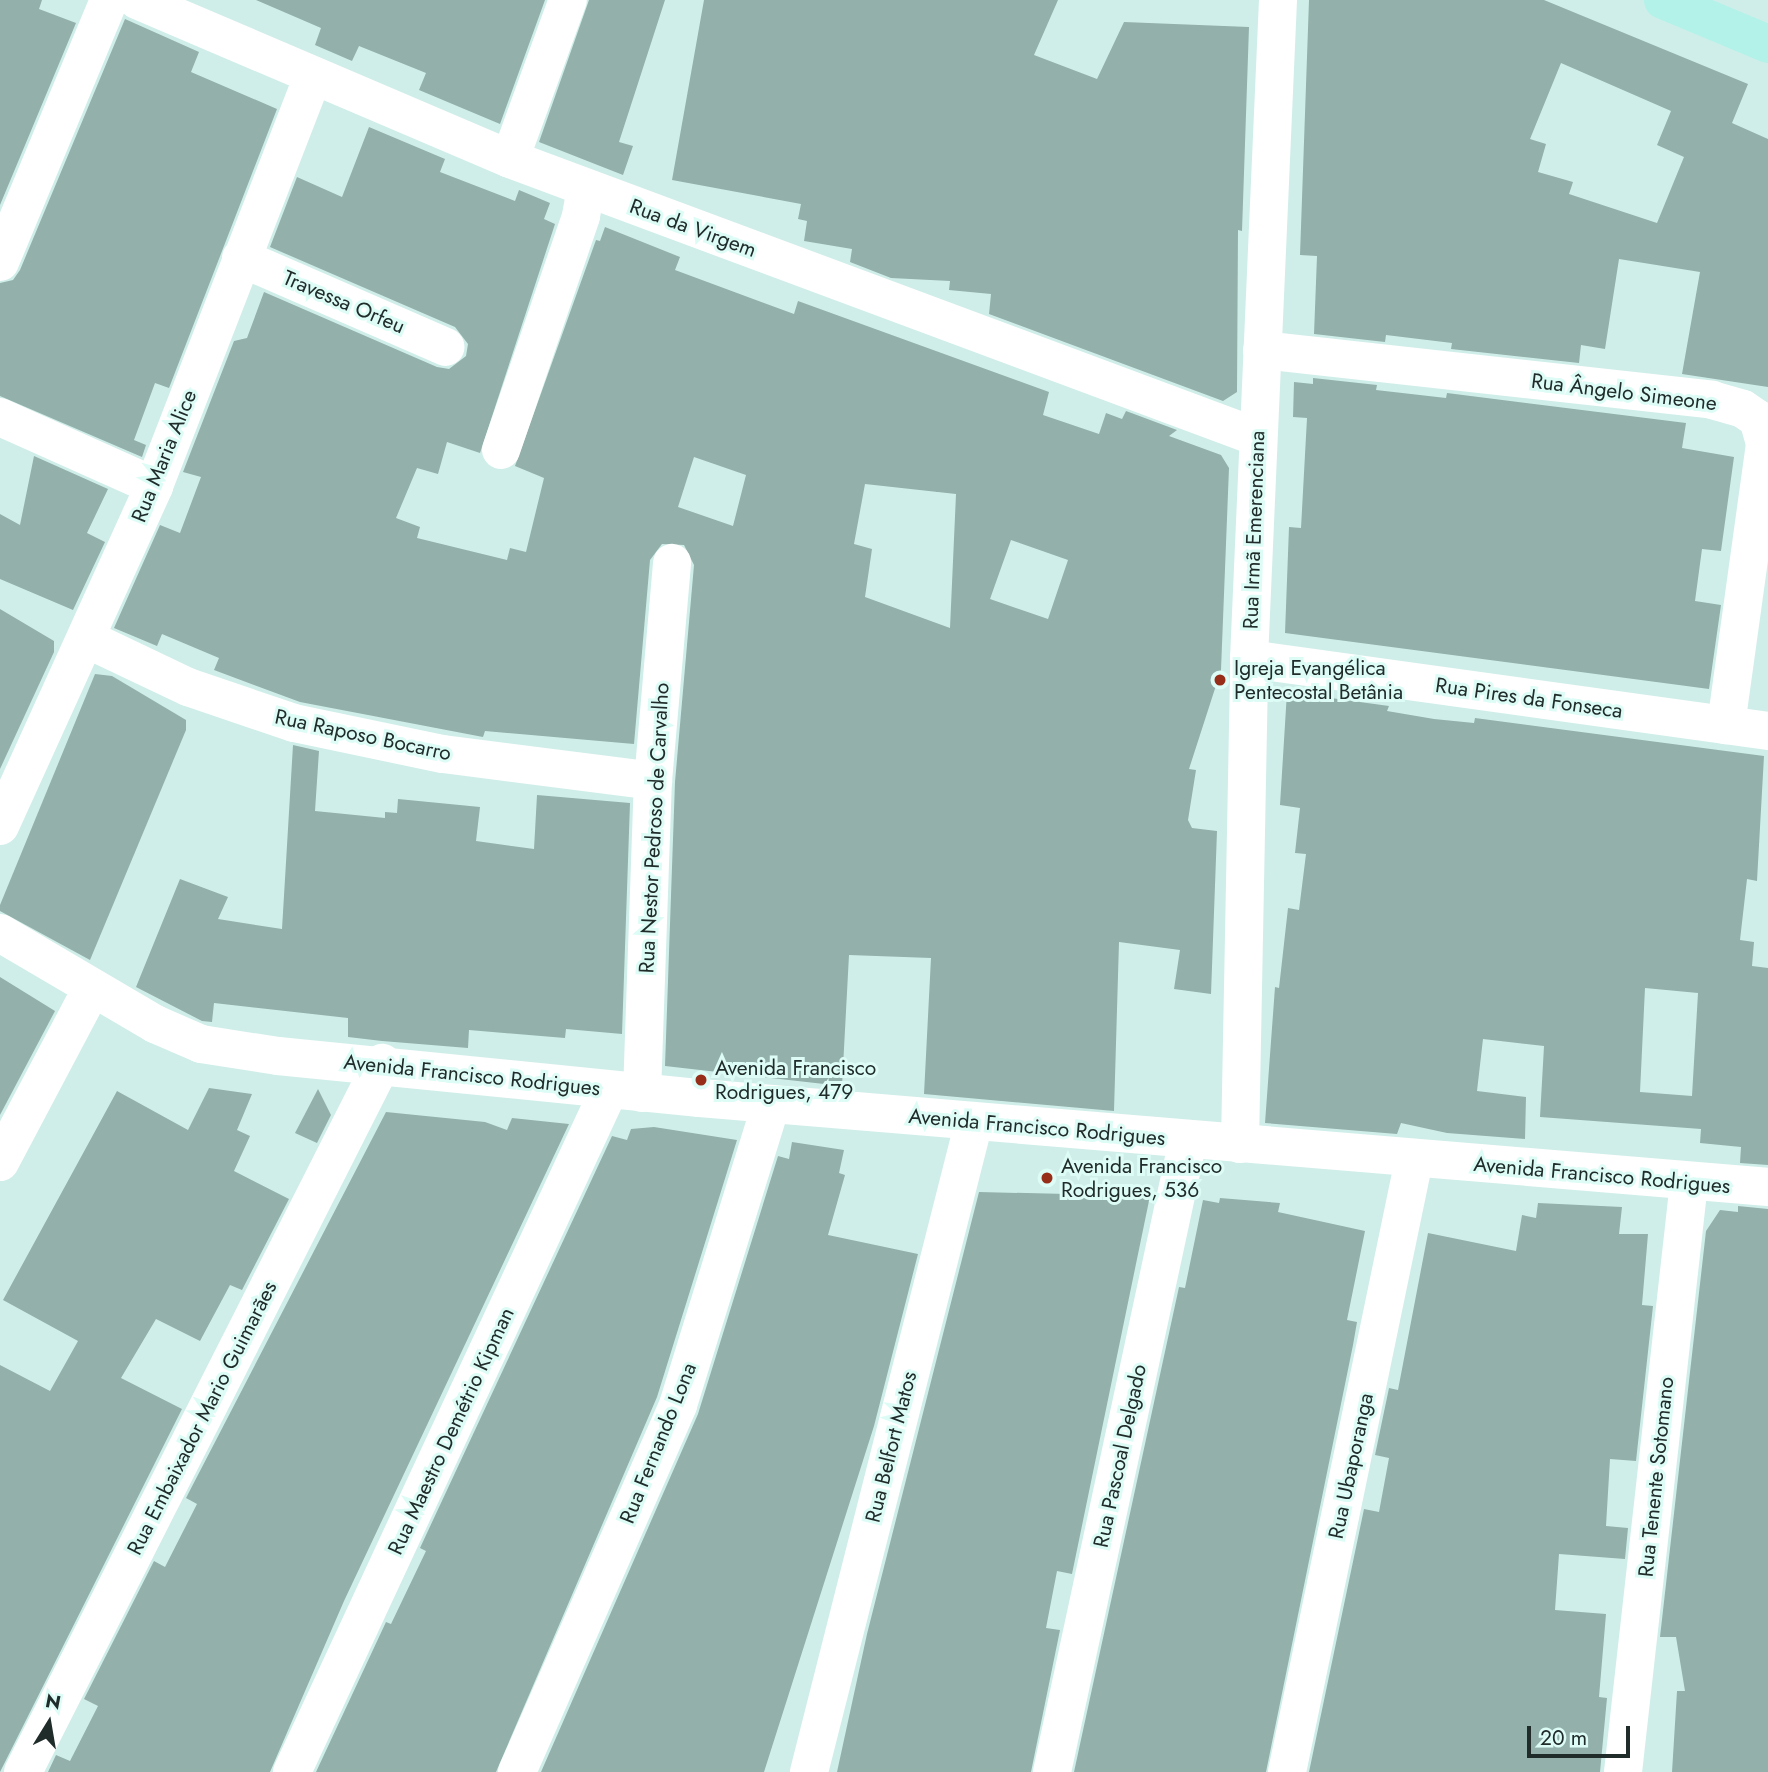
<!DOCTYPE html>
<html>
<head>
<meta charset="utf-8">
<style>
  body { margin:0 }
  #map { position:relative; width:1768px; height:1772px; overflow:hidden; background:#d0eee9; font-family:Jost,sans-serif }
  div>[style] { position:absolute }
  .building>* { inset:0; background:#93b0ab }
  .minor>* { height:38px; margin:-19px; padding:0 19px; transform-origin:19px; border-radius:19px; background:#fff }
  .major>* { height:38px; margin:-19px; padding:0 19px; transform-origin:19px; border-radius:19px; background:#b2f2e9 }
  .dots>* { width:19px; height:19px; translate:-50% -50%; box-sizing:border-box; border:4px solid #ddfcf6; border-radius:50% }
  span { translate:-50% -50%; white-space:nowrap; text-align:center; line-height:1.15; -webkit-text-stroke:6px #ddfcf6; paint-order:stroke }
  .street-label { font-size:21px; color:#202c2a }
  .poi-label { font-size:21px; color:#202c2a }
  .left { translate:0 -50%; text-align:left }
  .north { position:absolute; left:14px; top:1688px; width:70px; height:70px; -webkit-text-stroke:5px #ddfcf6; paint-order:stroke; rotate:11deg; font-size:19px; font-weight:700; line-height:28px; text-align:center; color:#202c2a }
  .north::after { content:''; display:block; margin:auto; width:24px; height:32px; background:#202c2a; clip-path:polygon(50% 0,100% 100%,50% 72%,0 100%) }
  .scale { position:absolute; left:1527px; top:1726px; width:103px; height:32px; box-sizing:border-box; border:4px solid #202c2a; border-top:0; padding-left:9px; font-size:21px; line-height:24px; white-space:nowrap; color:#202c2a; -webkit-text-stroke:5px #ddfcf6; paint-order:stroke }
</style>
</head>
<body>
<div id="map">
  <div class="building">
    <i style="clip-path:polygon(0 0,42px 0,39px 9px,76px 23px,0 205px)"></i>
    <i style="clip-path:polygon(256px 0,545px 0,500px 124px,419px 90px,426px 73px,359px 46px,352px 61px,315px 45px,321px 28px)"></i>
    <i style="clip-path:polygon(589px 0,665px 0,619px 142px,633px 146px,623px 175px,539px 142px)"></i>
    <i style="clip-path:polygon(704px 0,1058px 0,1034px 55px,1097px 79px,1124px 22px,1249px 27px,1242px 231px,1238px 230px,1237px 392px,1223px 401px,989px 314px,991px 294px,949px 290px,950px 281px,891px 278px,850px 262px,852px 249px,804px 241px,807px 221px,798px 219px,801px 204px,672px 180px)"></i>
    <i style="clip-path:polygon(evenodd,1309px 0,1544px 0,1748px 84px,1732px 123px,1768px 139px,1768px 387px,1682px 374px,1700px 272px,1619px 259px,1605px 349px,1581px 345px,1579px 363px,1451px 349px,1452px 343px,1386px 335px,1385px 342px,1314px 334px,1317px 256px,1300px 255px,1309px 0,1561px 63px,1671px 111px,1657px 145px,1684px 157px,1657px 223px,1569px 194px,1573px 182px,1538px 172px,1546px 144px,1530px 139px,1561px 63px)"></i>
    <i style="clip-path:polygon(125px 19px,199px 52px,191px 72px,277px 109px,169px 388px,155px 383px,134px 440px,146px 445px,142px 457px,0 396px,0 283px,13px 280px,20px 270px)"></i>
    <i style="clip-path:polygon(evenodd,369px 127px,445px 159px,440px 172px,515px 201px,519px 190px,550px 203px,544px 219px,555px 224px,480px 453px,447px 442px,438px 474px,417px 468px,396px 518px,420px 527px,417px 538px,507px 560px,510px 548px,526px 552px,544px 478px,515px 466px,596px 240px,600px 241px,605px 227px,680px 257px,675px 270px,794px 314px,798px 301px,1049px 392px,1043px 415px,1099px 434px,1106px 413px,1122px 419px,1126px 411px,1177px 430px,1169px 436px,1221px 455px,1229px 468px,1221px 670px,1189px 769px,1196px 770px,1188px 820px,1192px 828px,1217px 831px,1211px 994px,1174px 989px,1180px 950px,1119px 942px,1114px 1111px,924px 1094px,931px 958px,849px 955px,842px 1086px,665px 1066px,675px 782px,694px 565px,684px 545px,662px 544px,650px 560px,634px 744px,485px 731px,483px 737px,300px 702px,214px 670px,219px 658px,162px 634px,157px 646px,114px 628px,160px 525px,180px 533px,201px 477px,183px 472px,234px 341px,247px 338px,264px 292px,437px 367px,449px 369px,466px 356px,468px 344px,455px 327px,270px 247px,297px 177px,342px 197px,369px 127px,694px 457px,746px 475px,733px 526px,678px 507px,694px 457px,369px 127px,865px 484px,956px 494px,950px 628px,865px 597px,872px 549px,854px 544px,865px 484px,369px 127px,1011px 540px,1068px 560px,1048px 619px,990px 599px,1011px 540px)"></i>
    <i style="clip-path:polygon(1313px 378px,1377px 385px,1376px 390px,1446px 398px,1447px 393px,1686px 423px,1682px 448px,1734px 457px,1721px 551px,1702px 549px,1695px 601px,1721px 605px,1709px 689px,1285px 633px,1289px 527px,1301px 528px,1307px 418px,1293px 417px,1294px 382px,1313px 384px)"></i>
    <i style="clip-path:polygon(34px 456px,108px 489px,87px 533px,105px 542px,73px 610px,0 579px,0 514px,20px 525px)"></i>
    <i style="clip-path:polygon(0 609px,54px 641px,54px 652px,0 769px)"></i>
    <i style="clip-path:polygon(95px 674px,112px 676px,186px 720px,186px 730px,90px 960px,0 911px,0 905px)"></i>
    <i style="clip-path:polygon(evenodd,1287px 692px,1389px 706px,1387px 711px,1434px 719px,1474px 723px,1475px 718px,1764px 756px,1757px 881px,1747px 879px,1740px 940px,1754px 942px,1752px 966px,1768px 968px,1768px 1165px,1740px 1163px,1741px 1147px,1700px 1143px,1701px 1129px,1540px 1117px,1544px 1046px,1483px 1039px,1477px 1091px,1526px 1097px,1525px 1139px,1447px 1133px,1401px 1123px,1397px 1134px,1265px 1123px,1275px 987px,1279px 988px,1288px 908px,1299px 910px,1306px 854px,1295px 853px,1300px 808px,1280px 805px,1287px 692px,1645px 988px,1698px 993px,1692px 1096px,1640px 1092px,1645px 988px)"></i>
    <i style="clip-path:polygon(293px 745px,319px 751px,315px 811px,385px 818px,385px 812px,397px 813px,398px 799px,480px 807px,476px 841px,534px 849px,537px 795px,630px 803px,622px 1034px,566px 1029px,565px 1038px,469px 1030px,468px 1048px,382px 1041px,348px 1037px,348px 1018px,214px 1003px,212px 1022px,202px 1021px,136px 987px,180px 879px,228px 897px,218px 919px,282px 929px)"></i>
    <i style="clip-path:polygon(0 977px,55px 1011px,0 1115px)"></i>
    <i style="clip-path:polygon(209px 1088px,252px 1094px,237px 1130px,250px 1136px,234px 1171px,289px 1199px,242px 1290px,230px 1285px,200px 1341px,156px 1319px,121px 1378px,182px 1409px,0 1772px,0 1365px,50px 1391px,78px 1341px,3px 1300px,117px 1091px,188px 1130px)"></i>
    <i style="clip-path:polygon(318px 1089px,331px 1115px,317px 1143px,295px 1133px)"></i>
    <i style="clip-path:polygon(386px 1112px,485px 1122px,507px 1130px,512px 1118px,569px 1124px,344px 1601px,270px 1772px,48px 1772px,56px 1755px,70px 1761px,98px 1706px,84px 1699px,154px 1561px,165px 1567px,197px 1504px,186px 1498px)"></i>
    <i style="clip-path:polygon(654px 1127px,737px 1140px,657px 1397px,496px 1772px,316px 1772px,386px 1622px,391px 1624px,426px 1551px,420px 1548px,612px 1136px,627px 1140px,631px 1129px)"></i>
    <i style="clip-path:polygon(792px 1142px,844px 1150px,839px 1173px,845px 1175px,828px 1235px,918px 1254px,874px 1426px,764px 1772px,541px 1772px,698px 1414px,778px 1156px,789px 1159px)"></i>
    <i style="clip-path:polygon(979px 1192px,1150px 1196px,1072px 1574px,1057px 1571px,1046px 1628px,1060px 1630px,1031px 1772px,837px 1772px,867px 1634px)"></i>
    <i style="clip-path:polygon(1220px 1198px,1280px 1203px,1278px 1212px,1365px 1231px,1347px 1320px,1357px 1322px,1353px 1345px,1266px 1772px,1074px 1772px,1179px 1287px,1185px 1288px,1203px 1200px,1219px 1203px)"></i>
    <i style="clip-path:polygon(1538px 1203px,1622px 1207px,1619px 1234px,1648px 1234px,1642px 1305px,1653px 1306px,1636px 1461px,1610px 1459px,1606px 1526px,1628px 1528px,1625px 1559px,1559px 1554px,1555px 1610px,1606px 1614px,1599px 1697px,1607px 1698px,1600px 1772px,1309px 1772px,1364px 1509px,1379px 1512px,1389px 1458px,1375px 1455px,1389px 1388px,1398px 1390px,1428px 1233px,1516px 1251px,1522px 1215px,1536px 1218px)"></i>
    <i style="clip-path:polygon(1738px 1206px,1768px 1209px,1768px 1772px,1672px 1772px,1677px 1691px,1685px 1691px,1676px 1637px,1660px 1637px,1706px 1231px,1720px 1210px,1738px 1212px)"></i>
  </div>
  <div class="minor">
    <i style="left:137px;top:0;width:405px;rotate:23.1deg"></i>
    <i style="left:510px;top:159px;width:797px;rotate:20.41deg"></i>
    <i style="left:510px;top:159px;width:169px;rotate:-70deg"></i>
    <i style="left:241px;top:258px;width:223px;rotate:23.5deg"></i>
    <i style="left:0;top:262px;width:284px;rotate:-67.4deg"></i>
    <i style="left:1262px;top:350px;width:453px;rotate:6.3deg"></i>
    <i style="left:1712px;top:400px;width:32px;rotate:16deg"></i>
    <i style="left:1743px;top:409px;width:18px;rotate:34deg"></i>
    <i style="left:1758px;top:419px;width:26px;rotate:74deg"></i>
    <i style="left:1765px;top:444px;width:284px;rotate:97.9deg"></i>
    <i style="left:0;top:417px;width:169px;rotate:24.1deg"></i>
    <i style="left:501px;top:450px;width:247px;rotate:-71.1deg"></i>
    <i style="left:581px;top:216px;width:27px;rotate:-80deg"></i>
    <i style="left:87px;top:639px;width:112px;rotate:25.4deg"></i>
    <i style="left:188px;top:687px;width:112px;rotate:18.8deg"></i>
    <i style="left:294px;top:723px;width:152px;rotate:11.8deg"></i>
    <i style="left:443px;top:754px;width:212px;rotate:7.3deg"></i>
    <i style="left:1249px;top:659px;width:524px;rotate:7.9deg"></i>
    <i style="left:0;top:826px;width:373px;rotate:-65.6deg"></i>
    <i style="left:154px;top:486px;width:438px;rotate:-68.8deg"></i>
    <i style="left:0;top:933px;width:180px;rotate:30.4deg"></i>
    <i style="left:155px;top:1024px;width:50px;rotate:23.5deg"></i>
    <i style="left:201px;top:1044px;width:78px;rotate:8.9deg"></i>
    <i style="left:278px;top:1056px;width:424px;rotate:5.7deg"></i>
    <i style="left:700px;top:1098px;width:1072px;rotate:4.76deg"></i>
    <i style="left:642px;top:1093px;width:312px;rotate:-88deg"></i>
    <i style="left:653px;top:781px;width:219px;rotate:-85deg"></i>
    <i style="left:1240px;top:1144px;width:485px;rotate:-88.9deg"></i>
    <i style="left:1249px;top:659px;width:660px;rotate:-87.48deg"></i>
    <i style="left:0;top:1162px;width:197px;rotate:-62.1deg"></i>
    <i style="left:23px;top:1772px;width:795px;rotate:-63.14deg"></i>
    <i style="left:292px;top:1772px;width:752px;rotate:-65.07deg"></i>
    <i style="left:517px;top:1772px;width:401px;rotate:-66.3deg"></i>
    <i style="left:678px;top:1405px;width:315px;rotate:-72.8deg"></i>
    <i style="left:809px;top:1772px;width:671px;rotate:-75.76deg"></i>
    <i style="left:1052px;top:1772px;width:646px;rotate:-77.86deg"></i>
    <i style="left:1287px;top:1772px;width:625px;rotate:-78.28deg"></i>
    <i style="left:1623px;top:1772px;width:593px;rotate:-83.61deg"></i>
  </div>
  <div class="major">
    <i style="left:1663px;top:0;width:114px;rotate:22.7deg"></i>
  </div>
  <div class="dots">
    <i style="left:1220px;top:680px;background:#972e19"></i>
    <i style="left:701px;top:1080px;background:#972e19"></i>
    <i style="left:1047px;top:1178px;background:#972e19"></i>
  </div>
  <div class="street-label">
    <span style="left:693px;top:228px;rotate:20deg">Rua da Virgem</span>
    <span style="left:344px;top:302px;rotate:23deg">Travessa Orfeu</span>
    <span style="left:1624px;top:392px;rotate:7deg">Rua Ângelo Simeone</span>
    <span style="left:164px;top:456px;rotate:-68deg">Rua Maria Alice</span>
    <span style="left:1254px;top:530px;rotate:-88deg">Rua Irmã Emerenciana</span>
    <span style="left:1529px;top:698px;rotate:8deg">Rua Pires da Fonseca</span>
    <span style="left:363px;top:735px;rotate:12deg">Rua Raposo Bocarro</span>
    <span style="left:654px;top:828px;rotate:-87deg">Rua Nestor Pedroso de Carvalho</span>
    <span style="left:472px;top:1075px;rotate:6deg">Avenida Francisco Rodrigues</span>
    <span style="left:1037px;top:1127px;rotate:5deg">Avenida Francisco Rodrigues</span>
    <span style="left:1602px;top:1175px;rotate:5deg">Avenida Francisco Rodrigues</span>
    <span style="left:202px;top:1418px;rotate:-63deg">Rua Embaixador Mario Guimarães</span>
    <span style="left:451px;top:1431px;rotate:-65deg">Rua Maestro Demétrio Kipman</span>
    <span style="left:658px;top:1443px;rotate:-68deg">Rua Fernando Lona</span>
    <span style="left:891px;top:1447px;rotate:-76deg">Rua Belfort Matos</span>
    <span style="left:1120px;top:1456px;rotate:-78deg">Rua Pascoal Delgado</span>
    <span style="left:1351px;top:1466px;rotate:-78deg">Rua Ubaporanga</span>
    <span style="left:1656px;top:1477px;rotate:-84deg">Rua Tenente Sotomano</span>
  </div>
  <div class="poi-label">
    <span class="left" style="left:1234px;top:680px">Igreja Evangélica<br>Pentecostal Betânia</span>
    <span class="left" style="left:715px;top:1080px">Avenida Francisco<br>Rodrigues, 479</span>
    <span class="left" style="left:1061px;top:1178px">Avenida Francisco<br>Rodrigues, 536</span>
  </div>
  <div class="north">N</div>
  <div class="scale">20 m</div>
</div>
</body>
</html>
